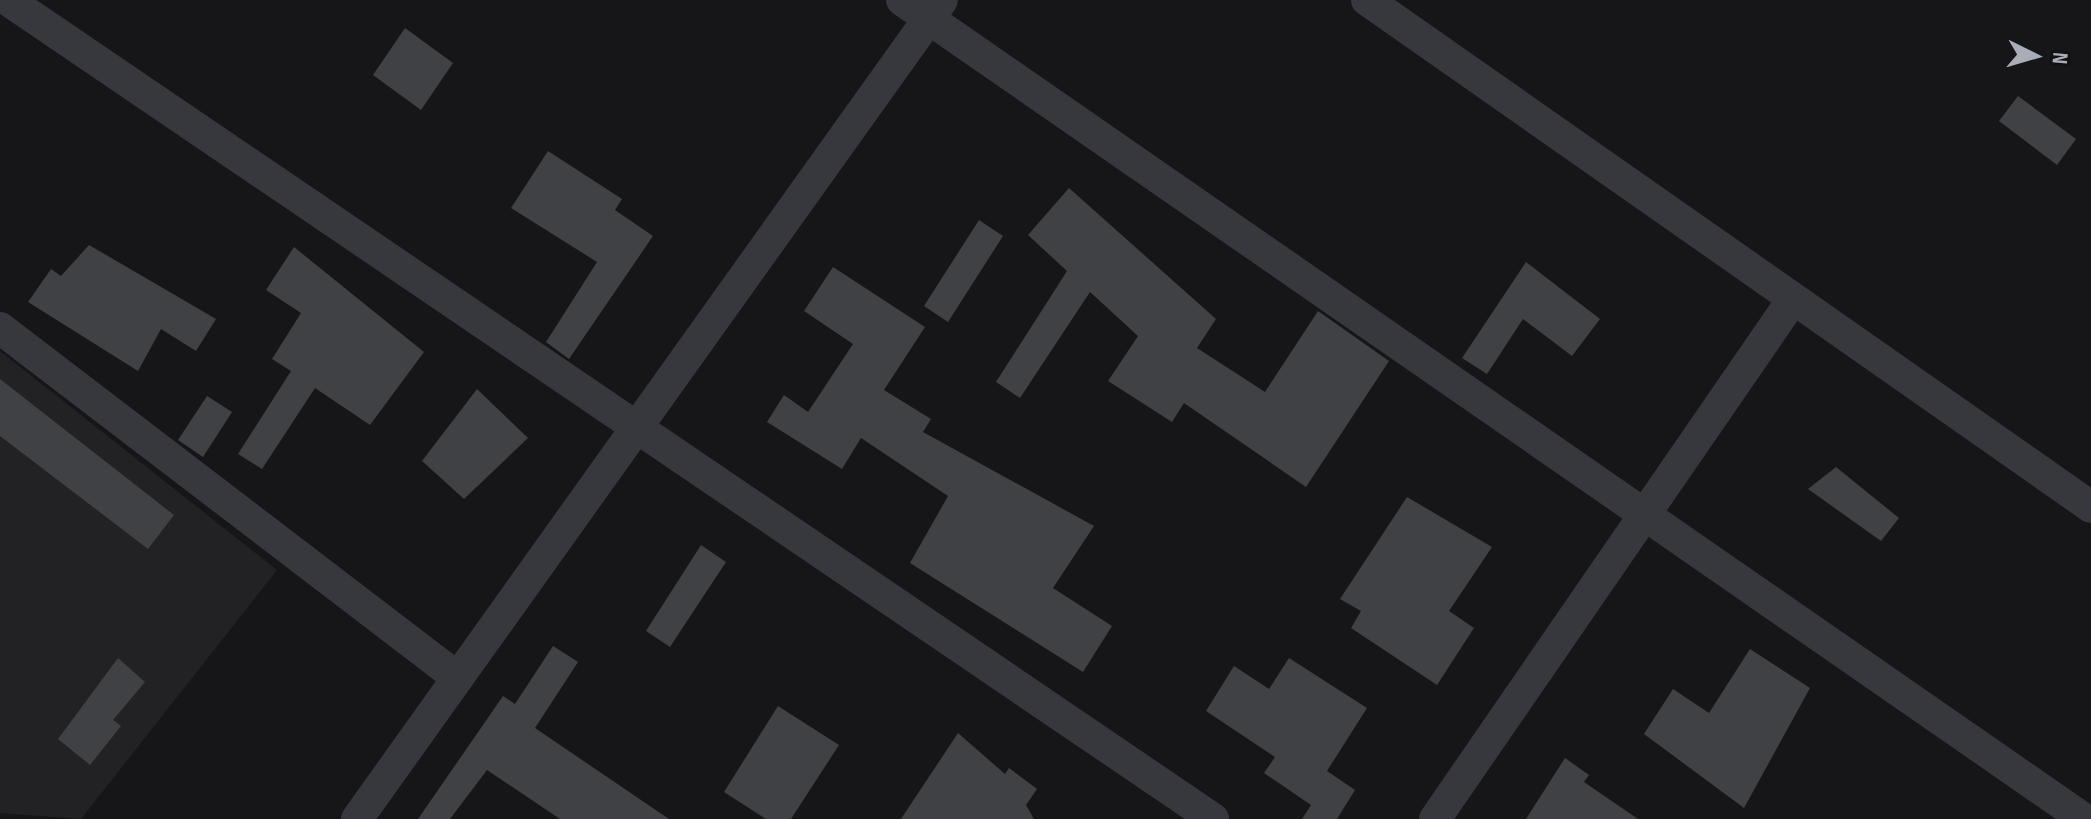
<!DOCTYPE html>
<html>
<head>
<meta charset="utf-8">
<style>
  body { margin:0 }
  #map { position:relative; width:2091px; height:819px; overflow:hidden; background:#161618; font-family:"Sofia Sans Condensed",sans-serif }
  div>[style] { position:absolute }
  .built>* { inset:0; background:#222225 }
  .building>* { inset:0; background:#404145 }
  .minor>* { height:32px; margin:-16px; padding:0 16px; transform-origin:16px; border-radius:16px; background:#37383d }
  span { translate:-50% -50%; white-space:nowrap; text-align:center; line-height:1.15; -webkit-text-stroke:8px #111113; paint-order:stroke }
  .north { position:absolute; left:1995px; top:16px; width:80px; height:80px; -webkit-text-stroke:6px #111113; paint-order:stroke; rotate:95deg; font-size:22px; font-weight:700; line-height:32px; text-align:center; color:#a8adb8 }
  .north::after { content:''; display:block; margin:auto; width:28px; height:36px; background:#a8adb8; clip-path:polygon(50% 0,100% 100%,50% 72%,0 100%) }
</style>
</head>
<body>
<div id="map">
  <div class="built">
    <i style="clip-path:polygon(0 351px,277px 570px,81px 819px,0 813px)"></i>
  </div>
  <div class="building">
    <i style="clip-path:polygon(405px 28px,453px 63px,421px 110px,373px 75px)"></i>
    <i style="clip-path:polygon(2018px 96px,2076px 139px,2057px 165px,1999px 121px)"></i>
    <i style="clip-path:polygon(548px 151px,622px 199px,615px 210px,653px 236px,569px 359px,546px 342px,597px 262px,511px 208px)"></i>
    <i style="clip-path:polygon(1069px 188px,1216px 319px,1197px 348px,1265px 392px,1318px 311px,1389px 361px,1306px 487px,1184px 403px,1172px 422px,1108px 381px,1138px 336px,1090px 292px,1020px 398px,996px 382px,1067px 271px,1028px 235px)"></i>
    <i style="clip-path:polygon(979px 220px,1003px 236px,948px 322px,924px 306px)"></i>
    <i style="clip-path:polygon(89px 245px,216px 319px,196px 351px,161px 329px,138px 371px,28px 302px,51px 269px,61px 276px)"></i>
    <i style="clip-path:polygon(294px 247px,424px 352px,370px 425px,315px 388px,262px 469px,238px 454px,291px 371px,272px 359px,301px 313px,266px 290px)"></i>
    <i style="clip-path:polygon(1526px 262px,1600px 319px,1572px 356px,1523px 319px,1487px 374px,1462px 358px)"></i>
    <i style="clip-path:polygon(833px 267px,925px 327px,884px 390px,931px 419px,923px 432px,1094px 526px,1053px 588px,1112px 626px,1083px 672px,910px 563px,948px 496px,861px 438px,842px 469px,767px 422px,784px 395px,808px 412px,853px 344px,804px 311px)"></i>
    <i style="clip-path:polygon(0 379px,174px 515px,148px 549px,0 436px)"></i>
    <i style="clip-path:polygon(477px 389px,528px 438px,464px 499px,422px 461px)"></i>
    <i style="clip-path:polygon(207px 396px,232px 412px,203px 457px,178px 440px)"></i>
    <i style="clip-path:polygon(1836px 467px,1899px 518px,1881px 541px,1808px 489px)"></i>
    <i style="clip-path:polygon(1407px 497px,1492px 547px,1449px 611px,1474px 628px,1437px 685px,1351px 628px,1361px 611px,1340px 599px)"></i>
    <i style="clip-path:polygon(701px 545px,726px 562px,670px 647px,646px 631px)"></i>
    <i style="clip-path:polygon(553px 646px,578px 662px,535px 728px,669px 819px,560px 819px,487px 770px,450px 819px,418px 819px,503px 696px,515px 704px)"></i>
    <i style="clip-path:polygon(1750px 649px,1810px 688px,1744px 808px,1644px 734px,1673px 689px,1709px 713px)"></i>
    <i style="clip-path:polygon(118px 658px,145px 682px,113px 720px,121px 726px,90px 765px,58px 739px)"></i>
    <i style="clip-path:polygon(1289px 658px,1367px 708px,1327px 771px,1355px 790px,1337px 819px,1302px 819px,1311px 805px,1264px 773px,1275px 757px,1206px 711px,1234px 666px,1269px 689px)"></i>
    <i style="clip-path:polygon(778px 706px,839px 745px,791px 819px,766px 819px,724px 792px)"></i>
    <i style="clip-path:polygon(958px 733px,1005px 774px,1009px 768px,1037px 789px,1026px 805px,1034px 819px,901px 819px)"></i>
    <i style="clip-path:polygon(1565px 758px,1589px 775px,1584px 782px,1638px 819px,1526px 819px)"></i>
  </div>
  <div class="minor">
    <i style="left:8px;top:0;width:1457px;rotate:34.2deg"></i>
    <i style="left:902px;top:0;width:1438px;rotate:34.72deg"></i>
    <i style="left:1367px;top:0;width:884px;rotate:35deg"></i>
    <i style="left:0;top:328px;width:576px;rotate:37.39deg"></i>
    <i style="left:357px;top:819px;width:1006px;rotate:-54.46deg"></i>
    <i style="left:1435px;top:819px;width:631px;rotate:-55.45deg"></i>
  </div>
  <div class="north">N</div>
</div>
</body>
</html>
